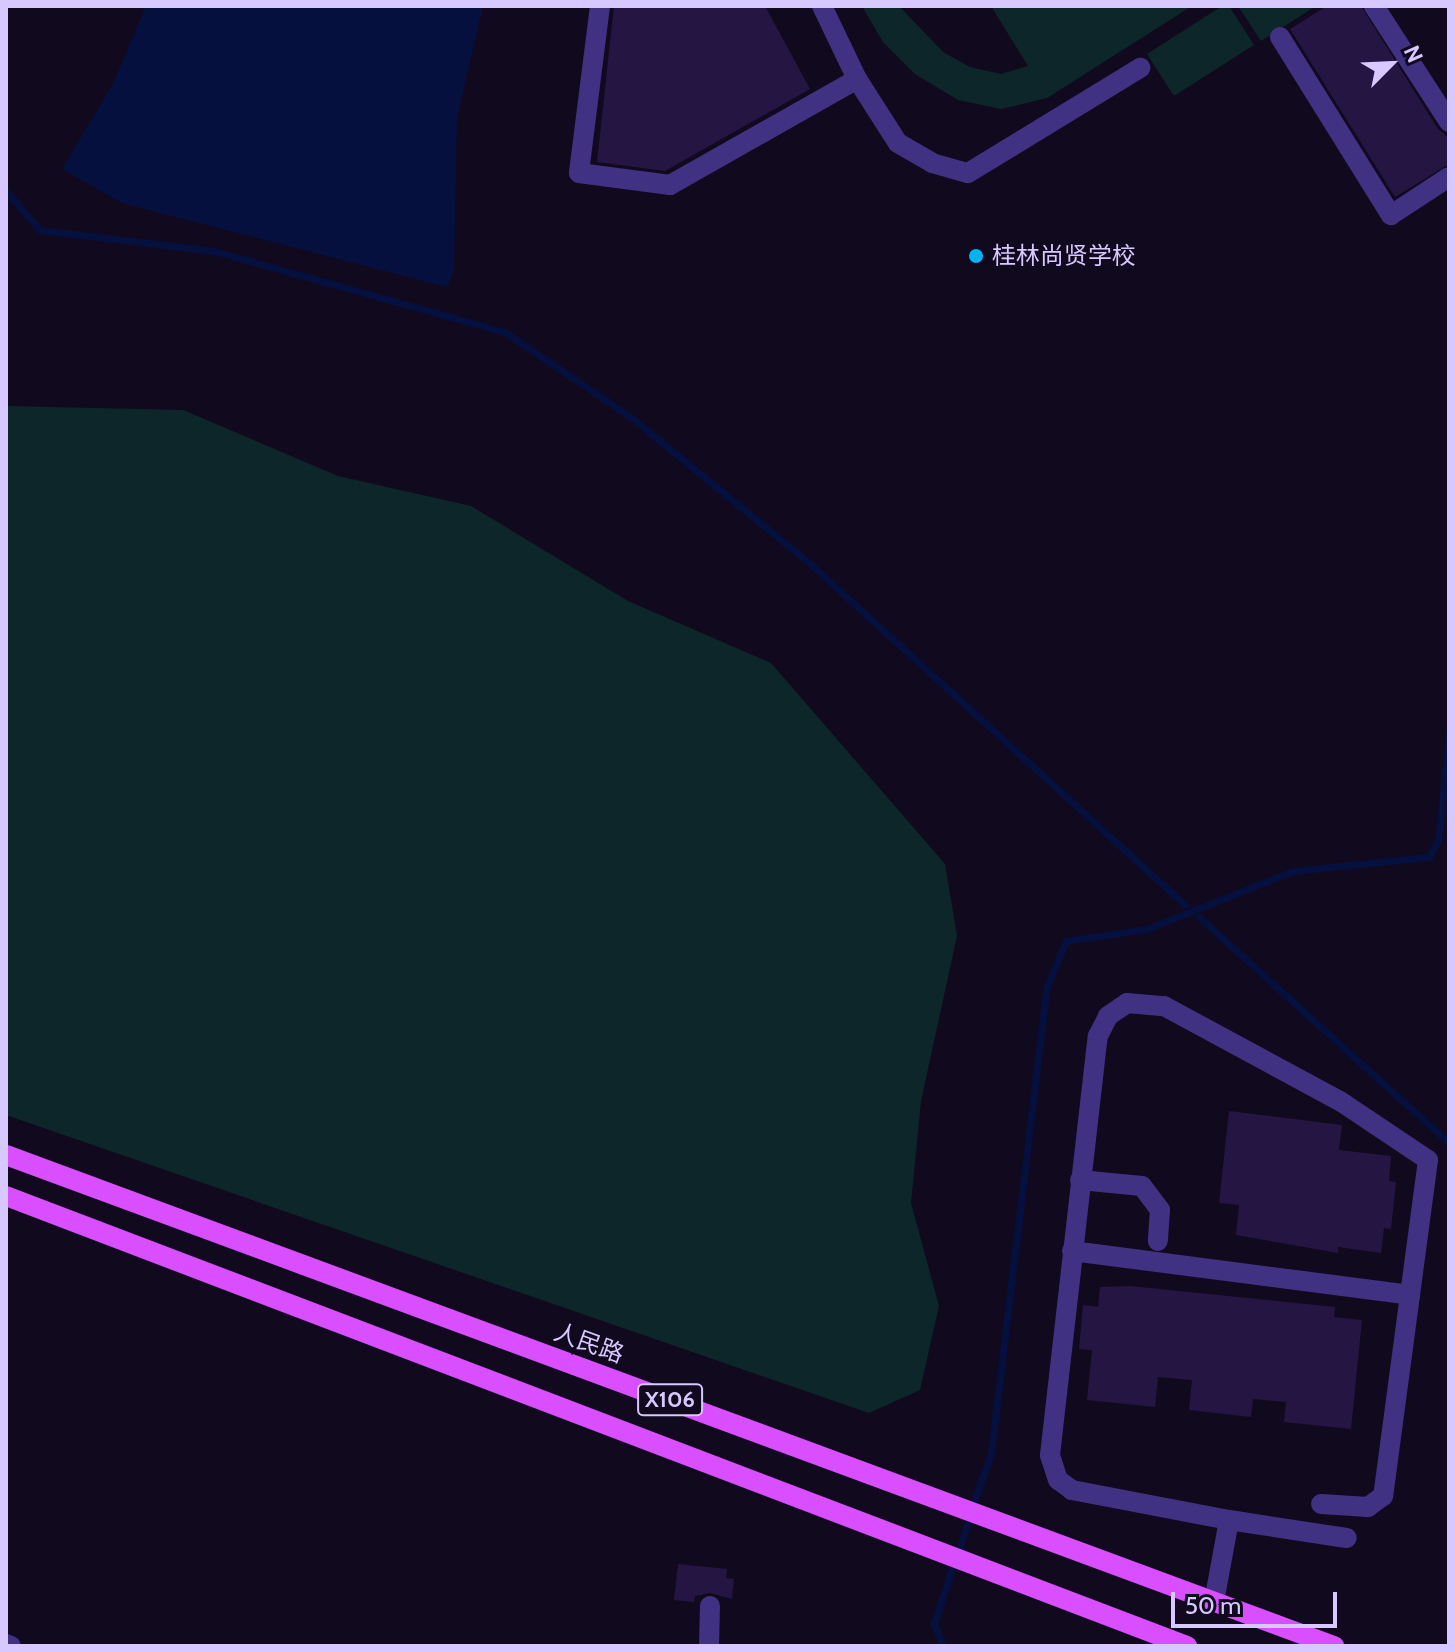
<!DOCTYPE html>
<html>
<head>
<meta charset="utf-8">
<style>
  body { margin:0 }
  #map { position:relative; width:1455px; height:1652px; overflow:hidden; background:#110a1f; font-family:Cabin,"Noto Sans SC",sans-serif }
  div>[style] { position:absolute }
  .green>* { inset:0; background:#0d2629 }
  .water>* { inset:0; background:#05103e }
  .stream>* { height:7px; margin:-3.5px; padding:0 3.5px; transform-origin:3.5px; border-radius:3.5px; background:#05103e }
  .building>* { inset:0; background:#251542 }
  .minor>* { height:20px; margin:-10px; padding:0 10px; transform-origin:10px; border-radius:10px; background:#413182 }
  .major>* { height:20px; margin:-10px; padding:0 10px; transform-origin:10px; border-radius:10px; background:#d94fff }
  .dots>* { width:22px; height:22px; translate:-50% -50%; box-sizing:border-box; border:4px solid #110a1f; border-radius:50% }
  span { translate:-50% -50%; white-space:nowrap; text-align:center; line-height:1.15; -webkit-text-stroke:8px #110a1f; paint-order:stroke }
  .shield-label span { padding:2px 6px; background:#110a1f; border:2px solid; border-radius:6px; -webkit-text-stroke-width:0 }
  .shield-label { font-size:22px; color:#d7c8ff; font-weight:700 }
  .poi-label { font-size:24px; color:#d7c8ff }
  .left { translate:0 -50%; text-align:left }
  .street-label { font-size:24px; color:#d7c8ff }
  .frame { position:absolute; inset:0; border:8px solid #d7c8ff; pointer-events:none }
  .north { position:absolute; left:1351px; top:24px; width:80px; height:80px; -webkit-text-stroke:6px #110a1f; paint-order:stroke; rotate:66deg; font-size:22px; font-weight:700; line-height:32px; text-align:center; color:#d7c8ff }
  .north::after { content:''; display:block; margin:auto; width:28px; height:36px; background:#d7c8ff; clip-path:polygon(50% 0,100% 100%,50% 72%,0 100%) }
  .scale { position:absolute; left:1171px; top:1592px; width:166px; height:36px; box-sizing:border-box; border:4px solid #d7c8ff; border-top:0; padding-left:10px; font-size:24px; line-height:28px; white-space:nowrap; color:#d7c8ff; -webkit-text-stroke:6px #110a1f; paint-order:stroke }
</style>
</head>
<body>
<div id="map">
  <div class="green">
    <i style="clip-path:polygon(862px 6px,899px 6px,943px 52px,970px 67px,1001px 74px,1028px 66px,991px 6px,1192px 6px,1047px 98px,1001px 109px,958px 100px,915px 74px,883px 42px)"></i>
    <i style="clip-path:polygon(1222px 6px,1229px 6px,1254px 45px,1174px 96px,1147px 54px)"></i>
    <i style="clip-path:polygon(1238px 6px,1316px 6px,1261px 41px)"></i>
    <i style="clip-path:polygon(6px 406px,183px 410px,338px 476px,471px 506px,628px 601px,771px 663px,945px 864px,957px 936px,921px 1101px,911px 1203px,939px 1306px,920px 1390px,869px 1413px,6px 1115px)"></i>
  </div>
  <div class="water">
    <i style="clip-path:polygon(146px 6px,483px 6px,457px 118px,454px 270px,447px 287px,122px 203px,62px 169px,113px 84px)"></i>
  </div>
  <div class="stream">
    <i style="left:6px;top:191px;width:52px;rotate:48.9deg"></i>
    <i style="left:40px;top:230px;width:175px;rotate:6.9deg"></i>
    <i style="left:214px;top:251px;width:302px;rotate:15.6deg"></i>
    <i style="left:505px;top:332px;width:153px;rotate:34.1deg"></i>
    <i style="left:632px;top:418px;width:226px;rotate:39.3deg"></i>
    <i style="left:807px;top:561px;width:511px;rotate:42.3deg"></i>
    <i style="left:1199px;top:917px;width:333px;rotate:42.1deg"></i>
    <i style="left:975px;top:1499px;width:49px;rotate:-70.8deg"></i>
    <i style="left:991px;top:1453px;width:470px;rotate:-83.2deg"></i>
    <i style="left:1047px;top:986px;width:49px;rotate:-67.1deg"></i>
    <i style="left:1066px;top:941px;width:82px;rotate:-8.4deg"></i>
    <i style="left:1147px;top:929px;width:157px;rotate:-21.7deg"></i>
    <i style="left:1293px;top:871px;width:137px;rotate:-5.9deg"></i>
    <i style="left:1429px;top:857px;width:18px;rotate:-61deg"></i>
    <i style="left:1438px;top:841px;width:108px;rotate:-84.1deg"></i>
    <i style="left:960px;top:1546px;width:23px;rotate:-72deg"></i>
    <i style="left:943px;top:1646px;width:24px;rotate:-112deg"></i>
    <i style="left:934px;top:1624px;width:56px;rotate:-72.2deg"></i>
  </div>
  <div class="building">
    <i style="clip-path:polygon(614px 6px,765px 6px,810px 89px,665px 171px,597px 162px)"></i>
    <i style="clip-path:polygon(1327px 6px,1361px 6px,1438px 129px,1449px 138px,1449px 164px,1395px 197px,1290px 29px)"></i>
    <i style="clip-path:polygon(1229px 1111px,1342px 1125px,1339px 1150px,1391px 1156px,1389px 1181px,1396px 1182px,1391px 1229px,1384px 1228px,1381px 1253px,1338px 1247px,1338px 1253px,1236px 1235px,1239px 1205px,1219px 1203px)"></i>
    <i style="clip-path:polygon(1130px 1286px,1335px 1307px,1334px 1317px,1362px 1320px,1351px 1429px,1284px 1422px,1286px 1402px,1253px 1399px,1251px 1417px,1189px 1410px,1192px 1380px,1158px 1377px,1155px 1407px,1087px 1400px,1092px 1350px,1079px 1349px,1083px 1305px,1098px 1307px,1100px 1287px)"></i>
    <i style="clip-path:polygon(678px 1564px,727px 1569px,726px 1578px,734px 1579px,732px 1599px,710px 1593px,695px 1596px,694px 1602px,674px 1600px)"></i>
  </div>
  <div class="minor">
    <i style="left:600px;top:6px;width:168px;rotate:97.2deg"></i>
    <i style="left:579px;top:173px;width:92px;rotate:7.5deg"></i>
    <i style="left:670px;top:185px;width:215px;rotate:-29.5deg"></i>
    <i style="left:857px;top:79px;width:81px;rotate:-115.6deg"></i>
    <i style="left:1374px;top:6px;width:138px;rotate:57.1deg"></i>
    <i style="left:1280px;top:37px;width:210px;rotate:58.1deg"></i>
    <i style="left:1391px;top:215px;width:69px;rotate:-33.2deg"></i>
    <i style="left:857px;top:79px;width:76px;rotate:57.4deg"></i>
    <i style="left:898px;top:143px;width:39px;rotate:30deg"></i>
    <i style="left:932px;top:163px;width:37px;rotate:16deg"></i>
    <i style="left:968px;top:173px;width:202px;rotate:-31.4deg"></i>
    <i style="left:1080px;top:1180px;width:62px;rotate:5.5deg"></i>
    <i style="left:1142px;top:1186px;width:30px;rotate:53deg"></i>
    <i style="left:1160px;top:1210px;width:31px;rotate:94deg"></i>
    <i style="left:1072px;top:1251px;width:341px;rotate:7.4deg"></i>
    <i style="left:1229px;top:1520px;width:119px;rotate:8.7deg"></i>
    <i style="left:1214px;top:1602px;width:83px;rotate:-79.6deg"></i>
    <i style="left:1229px;top:1520px;width:160px;rotate:-169.2deg"></i>
    <i style="left:1072px;top:1490px;width:17px;rotate:-144deg"></i>
    <i style="left:1058px;top:1480px;width:26px;rotate:-108deg"></i>
    <i style="left:1050px;top:1455px;width:422px;rotate:-83.5deg"></i>
    <i style="left:1098px;top:1036px;width:22px;rotate:-63deg"></i>
    <i style="left:1108px;top:1016px;width:23px;rotate:-34deg"></i>
    <i style="left:1127px;top:1003px;width:37px;rotate:5deg"></i>
    <i style="left:1164px;top:1006px;width:200px;rotate:28.4deg"></i>
    <i style="left:1340px;top:1101px;width:106px;rotate:33.8deg"></i>
    <i style="left:1428px;top:1160px;width:339px;rotate:97.6deg"></i>
    <i style="left:1383px;top:1496px;width:19px;rotate:144deg"></i>
    <i style="left:1368px;top:1507px;width:47px;rotate:-176.3deg"></i>
    <i style="left:6px;top:1644px;width:5px;rotate:22deg"></i>
    <i style="left:709px;top:1646px;width:40px;rotate:-88.6deg"></i>
  </div>
  <div class="major">
    <i style="left:6px;top:1155px;width:1416px;rotate:20.29deg"></i>
    <i style="left:6px;top:1196px;width:1264px;rotate:20.86deg"></i>
  </div>
  <div class="dots">
    <i style="left:976px;top:256px;background:#00b4f3"></i>
  </div>
  <div class="shield-label">
    <span style="left:670px;top:1400px">X106</span>
  </div>
  <div class="poi-label">
    <span class="left" style="left:992px;top:256px">桂林尚贤学校</span>
  </div>
  <div class="street-label">
    <span style="left:589px;top:1343px;rotate:20deg">人民路</span>
  </div>
  <div class="frame"></div>
  <div class="north">N</div>
  <div class="scale">50 m</div>
</div>
</body>
</html>
